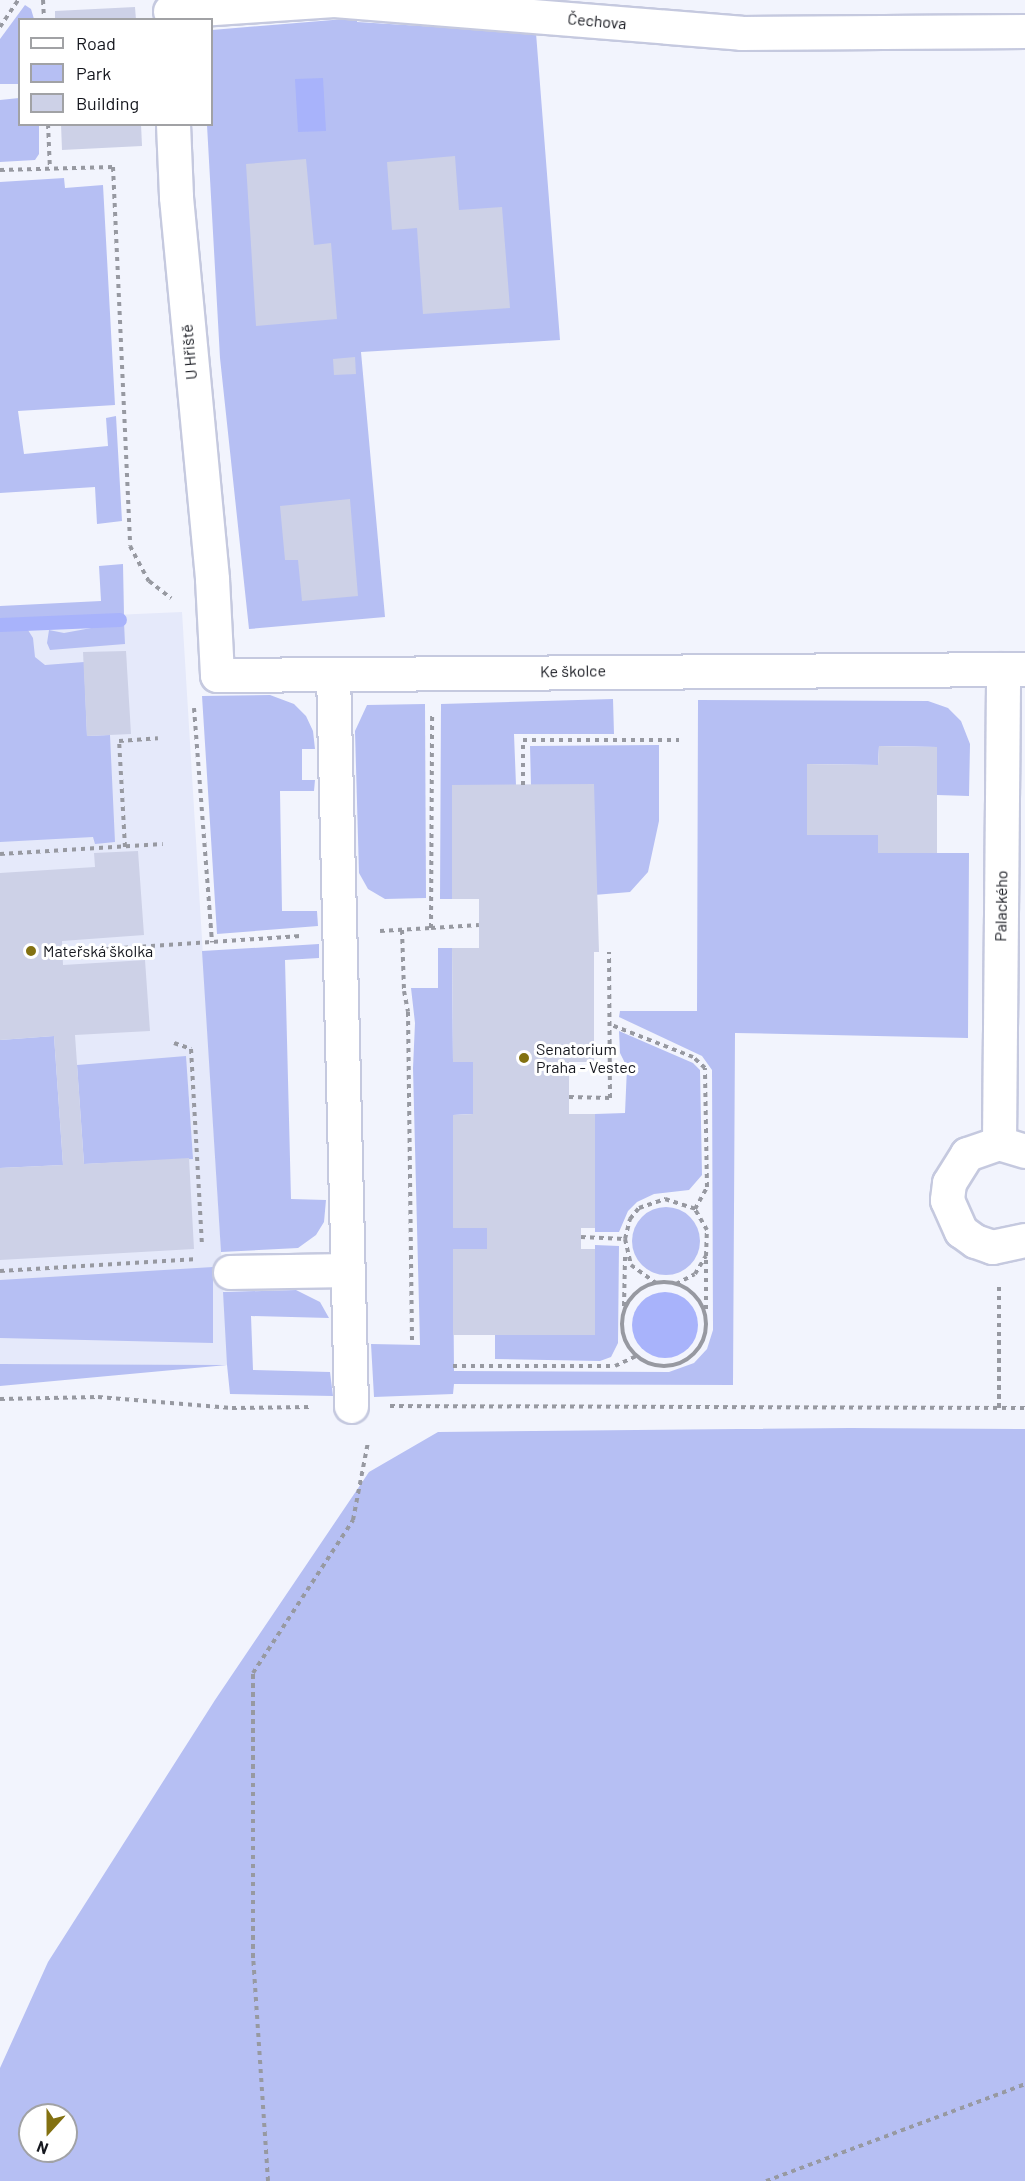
<!DOCTYPE html>
<html>
<head>
<meta charset="utf-8">
<style>
  body { margin:0 }
  #map { position:relative; width:1025px; height:2181px; overflow:hidden; background:#f2f4fd; font-family:Barlow,sans-serif }
  div>[style] { position:absolute }
  .built>* { inset:0; background:#e5e9fa }
  .green>* { inset:0; background:#b6bff3 }
  .round { border-radius:50% }
  .water>* { inset:0; background:#a8b3fb }
  .stream>* { height:14px; margin:-7px; padding:0 7px; transform-origin:7px; border-radius:7px; background:#a8b3fb }
  .building>* { inset:0; background:#cdd1e7 }
  .path>* { height:4px; margin-top:-2px; transform-origin:0; background:repeating-linear-gradient(90deg,#9799a1 0 4.5px,transparent 0 9px) }
  .path>.ring { margin:-2px; padding:0; box-sizing:content-box; background:none; border:4px solid #9799a1; border-radius:50% }
  .roads { filter:drop-shadow(2px 0 #c5c9df) drop-shadow(-2px 0 #c5c9df) drop-shadow(0 2px #c5c9df) drop-shadow(0 -2px #c5c9df) }
  .minor>* { height:33px; margin:-16.5px; padding:0 16.5px; transform-origin:16.5px; border-radius:16.5px; background:#fff }
  .dots>* { width:16px; height:16px; translate:-50% -50%; box-sizing:border-box; border:3px solid #fff; border-radius:50% }
  span { translate:-50% -50%; white-space:nowrap; text-align:center; line-height:1.15; -webkit-text-stroke:6px #fff; paint-order:stroke }
  .street-label { font-size:16px; color:#15171e }
  .poi-label { font-size:16px; color:#15171e }
  .left { translate:0 -50%; text-align:left }
  .legend { position:absolute; left:18px; top:18px; width:195px; height:108px; box-sizing:border-box; background:#fff; border:2px solid #a1a2a5; margin:0; padding:8px 10px; list-style:none; font-size:18px; color:#15171e }
  .legend li { display:flex; align-items:center; gap:12px; height:30px }
  .legend b { width:30px; border:2px solid #a1a2a5 }
  .north { position:absolute; left:18px; top:2103px; width:60px; height:60px; box-sizing:border-box; background:#fff; border:2px solid #a1a2a5; border-radius:50%; rotate:201deg; font-size:16px; font-weight:700; line-height:24px; text-align:center; color:#15171e }
  .north::after { content:''; display:block; margin:auto; width:21px; height:27px; background:#837111; clip-path:polygon(50% 0,100% 100%,50% 72%,0 100%) }
</style>
</head>
<body>
<div id="map">
  <div class="built">
    <i style="clip-path:polygon(182px 612px,228px 1365px,0 1364px,0 620px)"></i>
  </div>
  <div class="green">
    <i style="clip-path:polygon(25px 5px,31px 9px,34px 19px,20px 20px,19px 84px,0 84px,0 39px)"></i>
    <i style="clip-path:polygon(357px 18px,357px 22px,536px 33px,560px 340px,361px 352px,385px 617px,249px 629px,220px 358px,207px 125px,212px 124px,212px 30px)"></i>
    <i style="clip-path:polygon(19px 98px,20px 124px,39px 125px,39px 154px,35px 160px,0 162px,0 100px)"></i>
    <i style="clip-path:polygon(64px 178px,65px 188px,103px 185px,115px 405px,18px 411px,24px 454px,108px 446px,106px 418px,116px 416px,122px 521px,97px 524px,95px 487px,0 493px,0 182px)"></i>
    <i style="clip-path:polygon(123px 564px,124px 615px,21px 619px,33px 638px,35px 657px,45px 665px,84px 662px,87px 736px,110px 735px,115px 842px,95px 844px,93px 837px,0 842px,0 606px,101px 601px,99px 566px)"></i>
    <i style="clip-path:polygon(124px 622px,125px 644px,50px 650px,47px 643px,49px 630px,64px 633px)"></i>
    <i style="clip-path:polygon(270px 695px,294px 704px,306px 716px,313px 731px,315px 749px,302px 749px,302px 780px,315px 780px,314px 791px,280px 791px,282px 911px,317px 911px,318px 926px,217px 934px,202px 696px)"></i>
    <i style="clip-path:polygon(613px 699px,614px 734px,514px 734px,516px 785px,452px 785px,452px 899px,440px 899px,441px 704px)"></i>
    <i style="clip-path:polygon(698px 700px,928px 701px,948px 708px,961px 721px,970px 744px,969px 796px,937px 795px,937px 747px,879px 746px,878px 765px,807px 764px,807px 835px,878px 835px,878px 853px,969px 853px,968px 1038px,735px 1033px,733px 1385px,454px 1384px,453px 1394px,374px 1397px,371px 1344px,420px 1345px,413px 1068px,415px 1023px,411px 988px,438px 988px,438px 948px,452px 948px,453px 1062px,473px 1062px,473px 1114px,453px 1115px,453px 1228px,487px 1228px,487px 1249px,453px 1250px,454px 1371px,669px 1372px,694px 1363px,707px 1349px,713px 1330px,712px 1070px,702px 1056px,619px 1017px,620px 1011px,697px 1011px)"></i>
    <i style="clip-path:polygon(425px 704px,426px 898px,385px 899px,368px 889px,359px 873px,355px 731px,367px 705px)"></i>
    <i style="clip-path:polygon(659px 745px,659px 821px,648px 872px,630px 892px,594px 895px,594px 785px,531px 785px,530px 746px)"></i>
    <i style="clip-path:polygon(319px 944px,319px 958px,285px 960px,291px 1199px,326px 1200px,324px 1222px,316px 1235px,298px 1248px,221px 1252px,202px 951px)"></i>
    <i style="clip-path:polygon(619px 1031px,693px 1063px,700px 1070px,702px 1175px,689px 1190px,654px 1194px,637px 1202px,628px 1211px,619px 1232px,595px 1232px,595px 1114px,625px 1113px,627px 1067px,620px 1053px)"></i>
    <i style="clip-path:polygon(54px 1036px,63px 1165px,0 1168px,0 1040px)"></i>
    <i style="clip-path:polygon(186px 1056px,193px 1159px,84px 1164px,77px 1065px)"></i>
    <i class="round" style="left:632px;top:1207px;width:68px;height:68px"></i>
    <i style="clip-path:polygon(595px 1245px,619px 1246px,618px 1343px,611px 1357px,600px 1361px,495px 1359px,495px 1335px,595px 1335px)"></i>
    <i style="clip-path:polygon(213px 1267px,213px 1343px,0 1338px,0 1280px)"></i>
    <i style="clip-path:polygon(296px 1290px,320px 1302px,329px 1318px,251px 1316px,253px 1370px,330px 1372px,333px 1396px,230px 1394px,227px 1365px,0 1386px,0 1364px,227px 1365px,223px 1292px)"></i>
    <i style="clip-path:polygon(evenodd,850px 1428px,1025px 1429px,1025px 2181px,0 2181px,0 2068px,48px 1962px,215px 1700px,369px 1472px,438px 1432px,850px 1428px,30px 2115px,66px 2115px,66px 2151px,30px 2151px,30px 2115px)"></i>
  </div>
  <div class="water">
    <i style="clip-path:polygon(323px 78px,326px 131px,298px 132px,295px 79px)"></i>
    <i class="round" style="left:632px;top:1292px;width:66px;height:66px"></i>
  </div>
  <div class="stream">
    <i style="left:0;top:625px;width:120px;rotate:-2.4deg"></i>
  </div>
  <div class="building">
    <i style="clip-path:polygon(135px 7px,136px 20px,55px 20px,55px 11px)"></i>
    <i style="clip-path:polygon(61px 124px,141px 124px,142px 146px,62px 150px)"></i>
    <i style="clip-path:polygon(455px 156px,459px 210px,502px 207px,510px 308px,423px 314px,417px 228px,392px 230px,387px 162px)"></i>
    <i style="clip-path:polygon(306px 159px,314px 245px,331px 243px,337px 319px,256px 326px,246px 164px)"></i>
    <i style="clip-path:polygon(355px 357px,356px 374px,334px 375px,333px 359px)"></i>
    <i style="clip-path:polygon(350px 499px,358px 596px,302px 601px,298px 560px,285px 560px,280px 506px)"></i>
    <i style="clip-path:polygon(126px 651px,131px 734px,87px 736px,83px 652px)"></i>
    <i style="clip-path:polygon(879px 746px,937px 747px,937px 853px,878px 853px,878px 835px,807px 835px,807px 764px,878px 765px)"></i>
    <i style="clip-path:polygon(594px 784px,599px 952px,594px 952px,594px 1062px,569px 1062px,569px 1114px,595px 1114px,595px 1228px,581px 1228px,581px 1249px,595px 1249px,595px 1335px,453px 1335px,453px 1249px,487px 1249px,487px 1228px,453px 1228px,453px 1115px,473px 1114px,473px 1062px,453px 1062px,452px 948px,479px 948px,479px 899px,452px 899px,452px 785px)"></i>
    <i style="clip-path:polygon(138px 851px,144px 935px,62px 941px,63px 965px,145px 960px,150px 1031px,75px 1035px,84px 1164px,189px 1158px,194px 1249px,0 1260px,0 1168px,63px 1165px,54px 1036px,0 1040px,0 873px,95px 867px,94px 853px)"></i>
  </div>
  <div class="path">
    <i style="left:43px;top:0;width:20px;rotate:87deg"></i>
    <i style="left:0;top:27px;width:32px;rotate:-56deg"></i>
    <i style="left:48px;top:124px;width:45px;rotate:87.5deg"></i>
    <i style="left:0;top:170px;width:113px;rotate:-1.5deg"></i>
    <i style="left:113px;top:167px;width:379px;rotate:87.4deg"></i>
    <i style="left:130px;top:546px;width:40px;rotate:62deg"></i>
    <i style="left:149px;top:581px;width:28px;rotate:38deg"></i>
    <i style="left:194px;top:708px;width:235px;rotate:85.6deg"></i>
    <i style="left:523px;top:785px;width:45px;rotate:-90deg"></i>
    <i style="left:523px;top:740px;width:156px"></i>
    <i style="left:125px;top:847px;width:106px;rotate:-93.2deg"></i>
    <i style="left:119px;top:741px;width:39px;rotate:-4deg"></i>
    <i style="left:0;top:854px;width:163px;rotate:-3.5deg"></i>
    <i style="left:431px;top:928px;width:48px;rotate:-3.6deg"></i>
    <i style="left:402px;top:930px;width:61px;rotate:88.1deg"></i>
    <i style="left:404px;top:991px;width:21px;rotate:79deg"></i>
    <i style="left:408px;top:1012px;width:331px;rotate:89.3deg"></i>
    <i style="left:380px;top:931px;width:51px;rotate:-3.4deg"></i>
    <i style="left:431px;top:928px;width:214px;rotate:-89.7deg"></i>
    <i style="left:61px;top:952px;width:240px;rotate:-3.8deg"></i>
    <i style="left:174px;top:1043px;width:18px;rotate:19deg"></i>
    <i style="left:191px;top:1049px;width:194px;rotate:86.8deg"></i>
    <i style="left:569px;top:1097px;width:41px;rotate:1.4deg"></i>
    <i style="left:610px;top:1098px;width:146px;rotate:-90.4deg"></i>
    <i style="left:581px;top:1237px;width:44px;rotate:2.6deg"></i>
    <i style="left:625px;top:1239px;width:21px;rotate:-76deg"></i>
    <i style="left:630px;top:1219px;width:14px;rotate:-51deg"></i>
    <i style="left:639px;top:1208px;width:28px;rotate:-19deg"></i>
    <i style="left:665px;top:1199px;width:32px;rotate:18deg"></i>
    <i style="left:695px;top:1209px;width:25px;rotate:-61deg"></i>
    <i style="left:707px;top:1187px;width:119px;rotate:-91deg"></i>
    <i style="left:705px;top:1068px;width:16px;rotate:-137deg"></i>
    <i style="left:693px;top:1057px;width:90px;rotate:-158.6deg"></i>
    <i style="left:625px;top:1239px;width:27px;rotate:77deg"></i>
    <i style="left:631px;top:1265px;width:31px;rotate:36deg"></i>
    <i style="left:706px;top:1260px;width:50px;rotate:90deg"></i>
    <i style="left:0;top:1271px;width:194px;rotate:-3.5deg"></i>
    <i class="ring" style="left:622px;top:1282px;width:80px;height:80px"></i>
    <i style="left:676px;top:1284px;width:21px;rotate:-28deg"></i>
    <i style="left:695px;top:1274px;width:21px;rotate:-59deg"></i>
    <i style="left:706px;top:1256px;width:26px;rotate:-88deg"></i>
    <i style="left:707px;top:1230px;width:24px;rotate:-120deg"></i>
    <i style="left:624px;top:1306px;width:49px;rotate:-88.8deg"></i>
    <i style="left:453px;top:1366px;width:162px"></i>
    <i style="left:615px;top:1366px;width:23px;rotate:-25deg"></i>
    <i style="left:0;top:1399px;width:98px;rotate:-1.2deg"></i>
    <i style="left:98px;top:1397px;width:134px;rotate:4.7deg"></i>
    <i style="left:232px;top:1408px;width:78px;rotate:-0.7deg"></i>
    <i style="left:390px;top:1406px;width:635px;rotate:0.18deg"></i>
    <i style="left:999px;top:1408px;width:122px;rotate:-90deg"></i>
    <i style="left:268px;top:2181px;width:224px;rotate:-93.8deg"></i>
    <i style="left:253px;top:1958px;width:285px;rotate:-90deg"></i>
    <i style="left:253px;top:1673px;width:183px;rotate:-56.8deg"></i>
    <i style="left:353px;top:1520px;width:79px;rotate:-79.1deg"></i>
    <i style="left:766px;top:2181px;width:277px;rotate:-20.5deg"></i>
  </div>
  <div class="roads">
    <div class="minor">
      <i style="left:170px;top:11px;width:164px;rotate:-3.8deg"></i>
      <i style="left:334px;top:0;width:408px;rotate:4.6deg"></i>
      <i style="left:741px;top:33px;width:284px;rotate:-0.4deg"></i>
      <i style="left:173px;top:124px;width:73px;rotate:87.6deg"></i>
      <i style="left:176px;top:197px;width:384px;rotate:84.6deg"></i>
      <i style="left:212px;top:579px;width:96px;rotate:87deg"></i>
      <i style="left:217px;top:675px;width:808px;rotate:-0.43deg"></i>
      <i style="left:333px;top:674px;width:732px;rotate:88.59deg"></i>
      <i style="left:999px;top:1143px;width:474px;rotate:-89.5deg"></i>
      <i style="left:1025px;top:1151px;width:27px;rotate:-163deg"></i>
      <i style="left:999px;top:1143px;width:34px;rotate:161deg"></i>
      <i style="left:967px;top:1154px;width:34px;rotate:122deg"></i>
      <i style="left:949px;top:1183px;width:17px;rotate:97deg"></i>
      <i style="left:947px;top:1200px;width:34px;rotate:66deg"></i>
      <i style="left:961px;top:1231px;width:17px;rotate:36deg"></i>
      <i style="left:975px;top:1241px;width:18px;rotate:19deg"></i>
      <i style="left:992px;top:1247px;width:34px;rotate:-12deg"></i>
      <i style="left:230px;top:1272px;width:117px;rotate:-1deg"></i>
    </div>
  </div>
  <div class="dots">
    <i style="left:31px;top:951px;background:#837111"></i>
    <i style="left:524px;top:1058px;background:#837111"></i>
  </div>
  <div class="street-label">
    <span style="left:597px;top:21px;rotate:5deg">Čechova</span>
    <span style="left:189px;top:352px;rotate:-95deg">U Hřiště</span>
    <span style="left:573px;top:671px;rotate:-1deg">Ke školce</span>
    <span style="left:1001px;top:906px;rotate:-89deg">Palackého</span>
  </div>
  <div class="poi-label">
    <span class="left" style="left:43px;top:951px">Mateřská školka</span>
    <span class="left" style="left:536px;top:1058px">Senatorium<br>Praha - Vestec</span>
  </div>
  <ul class="legend">
  <li><b style="height:8px;background:#fff"></b>Road</li>
  <li><b style="height:16px;background:#b6bff3"></b>Park</li>
  <li><b style="height:16px;background:#cdd1e7"></b>Building</li>
  </ul>
  <div class="north">N</div>
</div>
</body>
</html>
